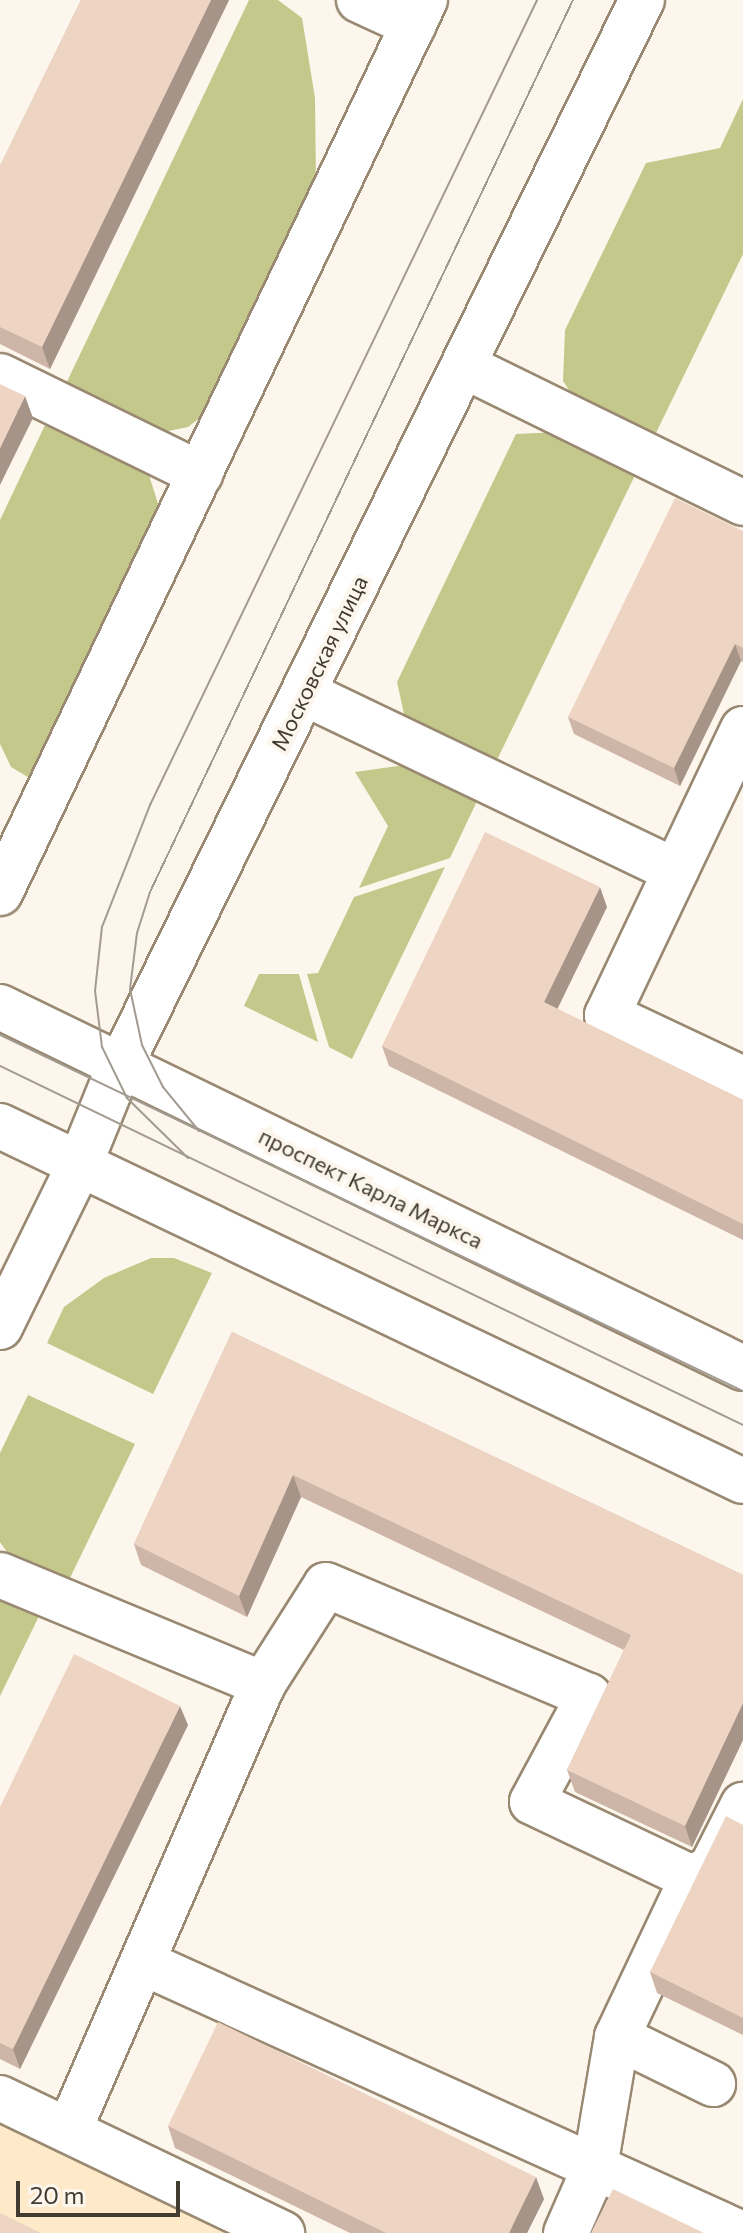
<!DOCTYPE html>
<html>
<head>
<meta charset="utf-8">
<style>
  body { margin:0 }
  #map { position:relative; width:743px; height:2233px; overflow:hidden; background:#fdf6ec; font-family:Commissioner,sans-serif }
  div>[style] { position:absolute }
  .built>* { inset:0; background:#fee9c8 }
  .green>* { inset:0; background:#c4c98b }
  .roads { filter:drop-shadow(2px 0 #998972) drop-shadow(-2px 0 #998972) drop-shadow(0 2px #998972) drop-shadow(0 -2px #998972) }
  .minor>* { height:44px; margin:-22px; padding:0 22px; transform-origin:22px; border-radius:22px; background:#fff }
  .major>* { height:44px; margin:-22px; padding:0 22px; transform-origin:22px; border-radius:22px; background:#fff }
  .tram>* { height:2px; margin:-1px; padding:0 1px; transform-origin:1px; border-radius:1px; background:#a29b91 }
  .wall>* { inset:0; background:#cdb6a7 }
  .shaded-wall>* { inset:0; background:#a79488 }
  .building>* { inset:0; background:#eed4c2 }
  span { translate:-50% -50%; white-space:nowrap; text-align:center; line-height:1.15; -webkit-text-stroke:8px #fdf6ec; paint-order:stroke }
  .street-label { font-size:22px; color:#423b31 }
  .scale { position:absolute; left:16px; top:2181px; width:164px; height:36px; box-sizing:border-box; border:4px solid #423b31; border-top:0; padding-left:10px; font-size:24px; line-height:28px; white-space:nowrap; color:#423b31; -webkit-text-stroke:6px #fdf6ec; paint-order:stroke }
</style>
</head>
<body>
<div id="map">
  <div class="built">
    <i style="clip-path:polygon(0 2120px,230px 2233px,0 2233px)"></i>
  </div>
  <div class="green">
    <i style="clip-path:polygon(249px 0,278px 0,302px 18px,315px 98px,316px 184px,205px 414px,188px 427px,159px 433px,63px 390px)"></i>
    <i style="clip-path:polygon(743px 99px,743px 254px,654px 437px,574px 398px,563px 381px,565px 330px,646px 163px,720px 148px)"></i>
    <i style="clip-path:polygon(45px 425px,149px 475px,160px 510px,31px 779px,11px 767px,0 744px,0 520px)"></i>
    <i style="clip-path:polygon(560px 432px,638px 469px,494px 766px,406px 723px,397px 682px,516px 434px)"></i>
    <i style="clip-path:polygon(405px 765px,479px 797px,450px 858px,359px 888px,388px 826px,355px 772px)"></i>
    <i style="clip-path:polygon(445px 867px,352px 1059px,329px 1047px,307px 974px,318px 973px,354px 897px)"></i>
    <i style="clip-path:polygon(259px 974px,299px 974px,318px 1042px,244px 1006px)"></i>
    <i style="clip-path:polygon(151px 1258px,174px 1258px,212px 1273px,153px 1394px,47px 1343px,64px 1307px,104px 1278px)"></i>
    <i style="clip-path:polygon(28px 1395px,135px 1444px,68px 1582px,7px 1552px,0 1542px,0 1453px)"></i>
    <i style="clip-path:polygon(0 1592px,42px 1610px,0 1696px)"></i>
  </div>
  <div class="roads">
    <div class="minor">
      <i style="left:359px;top:0;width:60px;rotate:24.8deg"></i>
      <i style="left:466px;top:367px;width:309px;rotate:26.1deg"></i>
      <i style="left:0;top:376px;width:223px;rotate:26.1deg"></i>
      <i style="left:304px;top:693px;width:412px;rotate:25.6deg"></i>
      <i style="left:743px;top:729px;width:317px;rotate:115.4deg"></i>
      <i style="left:607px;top:1015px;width:150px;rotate:25.2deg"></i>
      <i style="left:0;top:1575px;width:285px;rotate:22.5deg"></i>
      <i style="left:263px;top:1684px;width:487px;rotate:113.5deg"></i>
      <i style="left:263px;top:1684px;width:117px;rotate:-57.5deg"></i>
      <i style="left:326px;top:1585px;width:285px;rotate:22.9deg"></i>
      <i style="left:589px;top:1696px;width:120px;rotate:118.3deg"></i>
      <i style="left:532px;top:1802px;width:177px;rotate:25.4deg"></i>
      <i style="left:146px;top:1964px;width:652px;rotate:24.36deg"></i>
      <i style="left:617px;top:2037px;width:107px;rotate:26.1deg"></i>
      <i style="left:0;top:2098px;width:313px;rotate:25.6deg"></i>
      <i style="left:566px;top:2233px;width:72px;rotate:-66.3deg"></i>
      <i style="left:595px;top:2167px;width:132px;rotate:-80.4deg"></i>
      <i style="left:617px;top:2037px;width:176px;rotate:-64.7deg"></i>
      <i style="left:692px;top:1878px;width:21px;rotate:-28deg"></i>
      <i style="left:711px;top:1868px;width:71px;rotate:-63.1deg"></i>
    </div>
    <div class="major">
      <i style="left:0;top:893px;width:989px;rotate:-64.55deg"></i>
      <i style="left:0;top:1007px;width:826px;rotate:25.91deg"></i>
      <i style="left:0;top:1126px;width:823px;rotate:25.54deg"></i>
      <i style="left:0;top:1327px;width:179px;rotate:-63.9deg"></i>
      <i style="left:79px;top:1166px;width:98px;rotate:-67.9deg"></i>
      <i style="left:116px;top:1075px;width:1197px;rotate:-63.93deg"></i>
    </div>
  </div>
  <div class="tram">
    <i style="left:0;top:1035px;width:824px;rotate:25.6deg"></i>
    <i style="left:0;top:1066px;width:825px;rotate:25.79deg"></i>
    <i style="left:199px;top:1131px;width:57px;rotate:-129.3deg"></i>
    <i style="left:163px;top:1087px;width:47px;rotate:-116.6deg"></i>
    <i style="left:142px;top:1045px;width:57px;rotate:-102.1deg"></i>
    <i style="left:130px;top:989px;width:56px;rotate:-82.9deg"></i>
    <i style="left:137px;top:933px;width:43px;rotate:-72.4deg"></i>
    <i style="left:150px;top:892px;width:987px;rotate:-64.63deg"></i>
    <i style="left:188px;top:1158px;width:86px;rotate:-135.5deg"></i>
    <i style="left:127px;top:1098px;width:57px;rotate:-116.1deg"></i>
    <i style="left:102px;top:1047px;width:56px;rotate:-97.1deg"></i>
    <i style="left:95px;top:991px;width:64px;rotate:-83.8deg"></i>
    <i style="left:102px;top:927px;width:131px;rotate:-68.5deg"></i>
    <i style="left:150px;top:805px;width:893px;rotate:-64.32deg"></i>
  </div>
  <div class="wall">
    <i style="clip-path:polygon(81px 0,229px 0,50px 369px,0 344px,0 166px)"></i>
    <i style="clip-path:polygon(743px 531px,743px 662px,741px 661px,680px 786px,574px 734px,568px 717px)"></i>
    <i style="clip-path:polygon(607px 907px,557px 1009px,743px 1100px,743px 1240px,389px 1066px,382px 1046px)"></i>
    <i style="clip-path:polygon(232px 1332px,743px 1575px,743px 1740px,692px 1847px,575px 1792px,567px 1770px,624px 1650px,301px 1497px,247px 1617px,141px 1565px,134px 1544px)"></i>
    <i style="clip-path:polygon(188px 1725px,20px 2069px,0 2059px,0 1807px)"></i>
    <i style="clip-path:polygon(743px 1825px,743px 2035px,657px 1993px,650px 1972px)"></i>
    <i style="clip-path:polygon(168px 2126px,544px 2199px,527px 2233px,350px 2233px,175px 2148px)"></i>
  </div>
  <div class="shaded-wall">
    <i style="clip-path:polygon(211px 0,229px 0,50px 369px,42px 347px)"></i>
    <i style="clip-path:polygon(25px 396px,33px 418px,0 485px,0 448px)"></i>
    <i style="clip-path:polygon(735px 644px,741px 661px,680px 786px,674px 768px)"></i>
    <i style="clip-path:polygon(600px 887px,607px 907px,551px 1022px,544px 1002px)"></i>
    <i style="clip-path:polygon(293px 1475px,301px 1497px,247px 1617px,239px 1596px)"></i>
    <i style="clip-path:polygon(743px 1703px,743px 1740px,692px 1847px,685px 1826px)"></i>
    <i style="clip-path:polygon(180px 1706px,188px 1725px,20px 2069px,13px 2049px)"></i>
    <i style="clip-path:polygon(536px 2177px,544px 2199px,527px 2233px,509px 2233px)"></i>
  </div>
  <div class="building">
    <i style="clip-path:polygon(81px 0,211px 0,42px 347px,0 327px,0 166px)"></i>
    <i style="clip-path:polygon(0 384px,25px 396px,0 448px)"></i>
    <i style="clip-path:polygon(675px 498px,743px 531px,743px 648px,735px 644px,674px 768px,568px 717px)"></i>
    <i style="clip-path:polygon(485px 832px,600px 887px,544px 1002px,743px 1100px,743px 1224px,382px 1046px)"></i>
    <i style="clip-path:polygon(232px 1332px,743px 1575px,743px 1703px,685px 1826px,567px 1770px,631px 1635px,293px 1475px,239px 1596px,134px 1544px)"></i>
    <i style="clip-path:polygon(74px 1654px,180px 1706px,13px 2049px,0 2043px,0 1807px)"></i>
    <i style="clip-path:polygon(726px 1816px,743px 1825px,743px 2018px,650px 1972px)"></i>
    <i style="clip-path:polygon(218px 2022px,536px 2177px,509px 2233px,386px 2233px,168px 2126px)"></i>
    <i style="clip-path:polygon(613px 2189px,704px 2233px,591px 2233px)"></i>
    <i style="clip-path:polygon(0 2213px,41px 2233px,0 2233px)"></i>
  </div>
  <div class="street-label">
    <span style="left:319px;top:663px;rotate:-64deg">Московская улица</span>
    <span style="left:371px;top:1188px;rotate:26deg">проспект Карла Маркса</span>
  </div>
  <div class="scale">20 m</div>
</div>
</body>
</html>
